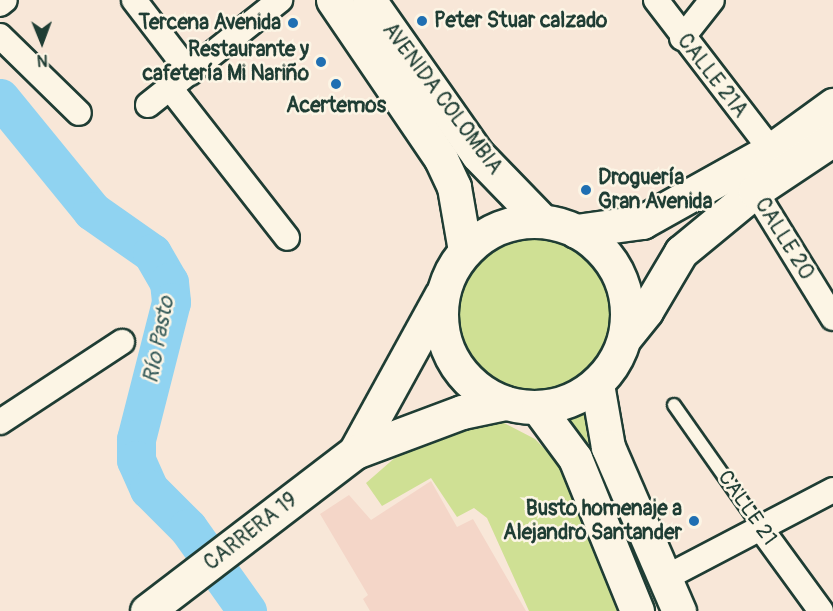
<!DOCTYPE html>
<html>
<head>
<meta charset="utf-8">
<style>
  body { margin:0 }
  #map { position:relative; width:833px; height:611px; overflow:hidden; background:#f8e7d8; font-family:Pangolin,sans-serif }
  div>[style] { position:absolute }
  .built>* { inset:0; background:#f4d6c8 }
  .green>* { inset:0; background:#cfe094 }
  .round { border-radius:50% }
  .river>* { height:39px; margin:-19.5px; padding:0 19.5px; transform-origin:19.5px; border-radius:19.5px; background:#90d3f1 }
  .roads { filter:drop-shadow(2px 0 #1f3d34) drop-shadow(-2px 0 #1f3d34) drop-shadow(0 2px #1f3d34) drop-shadow(0 -2px #1f3d34) }
  .lane>* { height:12px; margin:-6px; padding:0 6px; transform-origin:6px; border-radius:6px; background:#fcf5e5 }
  .street>* { height:24px; margin:-12px; padding:0 12px; transform-origin:12px; border-radius:12px; background:#fcf5e5 }
  .secondary>* { height:33px; margin:-16.5px; padding:0 16.5px; transform-origin:16.5px; border-radius:16.5px; background:#fcf5e5 }
  .secondary>.ring { margin:-16.5px; padding:0; box-sizing:content-box; background:none; border:33px solid #fcf5e5; border-radius:50% }
  .dots>* { width:16px; height:16px; translate:-50% -50%; box-sizing:border-box; border:3px solid #fcf5e5; border-radius:50% }
  span { translate:-50% -50%; white-space:nowrap; text-align:center; line-height:1.15; -webkit-text-stroke:5px #fcf5e5; paint-order:stroke }
  .poi-label { font-size:21px; color:#1f3d34; font-weight:700 }
  .left { translate:0 -50%; text-align:left }
  .right { translate:-100% -50%; text-align:right }
  .street-label { font-size:21px; color:#1f3d34 }
  .water-label { font-size:22px; color:#365b5a; font-style:italic }
  .north { position:absolute; left:12px; top:12px; width:60px; height:60px; -webkit-text-stroke:4px #fcf5e5; paint-order:stroke; rotate:179deg; font-size:16px; font-weight:700; line-height:24px; text-align:center; color:#1f3d34 }
  .north::after { content:''; display:block; margin:auto; width:21px; height:27px; background:#1f3d34; clip-path:polygon(50% 0,100% 100%,50% 72%,0 100%) }
</style>
</head>
<body>
<div id="map">
  <div class="built">
    <i style="clip-path:polygon(431px 481px,457px 527px,473px 519px,526px 611px,370px 611px,363px 599px,368px 595px,320px 514px,349px 495px,371px 520px)"></i>
  </div>
  <div class="green">
    <i class="round" style="left:443px;top:225px;width:180px;height:180px"></i>
    <i style="clip-path:polygon(593px 405px,586px 429px,590px 453px,654px 611px,647px 611px,552px 421px)"></i>
    <i style="clip-path:polygon(474px 418px,504px 423px,535px 439px,567px 472px,630px 611px,529px 611px,487px 518px,474px 508px,457px 517px,431px 478px,382px 506px,366px 483px,406px 448px)"></i>
  </div>
  <div class="river">
    <i style="left:0;top:98px;width:146px;rotate:50.8deg"></i>
    <i style="left:92px;top:211px;width:73px;rotate:35deg"></i>
    <i style="left:152px;top:253px;width:34px;rotate:60deg"></i>
    <i style="left:169px;top:282px;width:20px;rotate:84deg"></i>
    <i style="left:171px;top:302px;width:141px;rotate:104.3deg"></i>
    <i style="left:136px;top:439px;width:21px;rotate:90deg"></i>
    <i style="left:136px;top:460px;width:32px;rotate:66deg"></i>
    <i style="left:149px;top:489px;width:55px;rotate:45deg"></i>
    <i style="left:188px;top:528px;width:102px;rotate:54.6deg"></i>
  </div>
  <div class="roads">
    <div class="lane">
      <i style="left:674px;top:405px;width:148px;rotate:54.9deg"></i>
    </div>
    <div class="street">
      <i style="left:134px;top:0;width:92px;rotate:52.5deg"></i>
      <i style="left:656px;top:0;width:189px;rotate:52.5deg"></i>
      <i style="left:0;top:4px;width:6px;rotate:-39deg"></i>
      <i style="left:0;top:36px;width:110px;rotate:44.3deg"></i>
      <i style="left:682px;top:38px;width:48px;rotate:-51.7deg"></i>
      <i style="left:170px;top:88px;width:190px;rotate:52deg"></i>
      <i style="left:148px;top:105px;width:169px;rotate:-38.5deg"></i>
      <i style="left:755px;top:191px;width:149px;rotate:58.4deg"></i>
      <i style="left:0;top:422px;width:146px;rotate:-33.3deg"></i>
      <i style="left:759px;top:526px;width:105px;rotate:53.9deg"></i>
      <i style="left:665px;top:578px;width:190px;rotate:-27.6deg"></i>
    </div>
    <div class="secondary">
      <i style="left:333px;top:0;width:192px;rotate:55.8deg"></i>
      <i style="left:441px;top:159px;width:31px;rotate:65deg"></i>
      <i style="left:454px;top:187px;width:65px;rotate:80.2deg"></i>
      <i style="left:369px;top:0;width:189px;rotate:54.9deg"></i>
      <i style="left:478px;top:155px;width:92px;rotate:45.9deg"></i>
      <i class="ring" style="left:441px;top:221px;width:153px;height:153px"></i>
      <i style="left:576px;top:231px;width:67px;rotate:-7.8deg"></i>
      <i style="left:642px;top:222px;width:148px;rotate:-29.2deg"></i>
      <i style="left:771px;top:150px;width:77px;rotate:-36deg"></i>
      <i style="left:626px;top:336px;width:32px;rotate:-51deg"></i>
      <i style="left:646px;top:311px;width:69px;rotate:-59.3deg"></i>
      <i style="left:681px;top:252px;width:96px;rotate:-39.5deg"></i>
      <i style="left:755px;top:191px;width:94px;rotate:-33.7deg"></i>
      <i style="left:597px;top:384px;width:64px;rotate:80.1deg"></i>
      <i style="left:608px;top:447px;width:179px;rotate:66.6deg"></i>
      <i style="left:538px;top:408px;width:62px;rotate:53.5deg"></i>
      <i style="left:575px;top:458px;width:165px;rotate:67.9deg"></i>
      <i style="left:355px;top:452px;width:180px;rotate:-61.2deg"></i>
      <i style="left:147px;top:611px;width:262px;rotate:-37.4deg"></i>
      <i style="left:355px;top:452px;width:114px;rotate:-20.5deg"></i>
      <i style="left:462px;top:412px;width:45px;rotate:-11.6deg"></i>
    </div>
  </div>
  <div class="dots">
    <i style="left:422px;top:21px;background:#1f6fb2"></i>
    <i style="left:293px;top:23px;background:#1f6fb2"></i>
    <i style="left:321px;top:62px;background:#1f6fb2"></i>
    <i style="left:336px;top:84px;background:#1f6fb2"></i>
    <i style="left:586px;top:190px;background:#1f6fb2"></i>
    <i style="left:694px;top:521px;background:#1f6fb2"></i>
  </div>
  <div class="poi-label">
    <span class="left" style="left:434px;top:21px">Peter Stuar calzado</span>
    <span class="right" style="left:281px;top:23px">Tercena Avenida</span>
    <span class="right" style="left:309px;top:62px">Restaurante y<br>cafetería Mi Nariño</span>
    <span style="left:336px;top:106px">Acertemos</span>
    <span class="left" style="left:598px;top:190px">Droguería<br>Gran Avenida</span>
    <span class="right" style="left:682px;top:521px">Busto homenaje a<br>Alejandro Santander</span>
  </div>
  <div class="street-label">
    <span style="left:712px;top:76px;rotate:52deg">CALLE 21A</span>
    <span style="left:442px;top:99px;rotate:53deg">AVENIDA COLOMBIA</span>
    <span style="left:784px;top:239px;rotate:58deg">CALLE 20</span>
    <span style="left:747px;top:508px;rotate:55deg">CALLE 21</span>
    <span style="left:251px;top:532px;rotate:-38deg">CARRERA 19</span>
  </div>
  <div class="water-label">
    <span style="left:159px;top:340px;rotate:-79deg">Río Pasto</span>
  </div>
  <div class="north">N</div>
</div>
</body>
</html>
